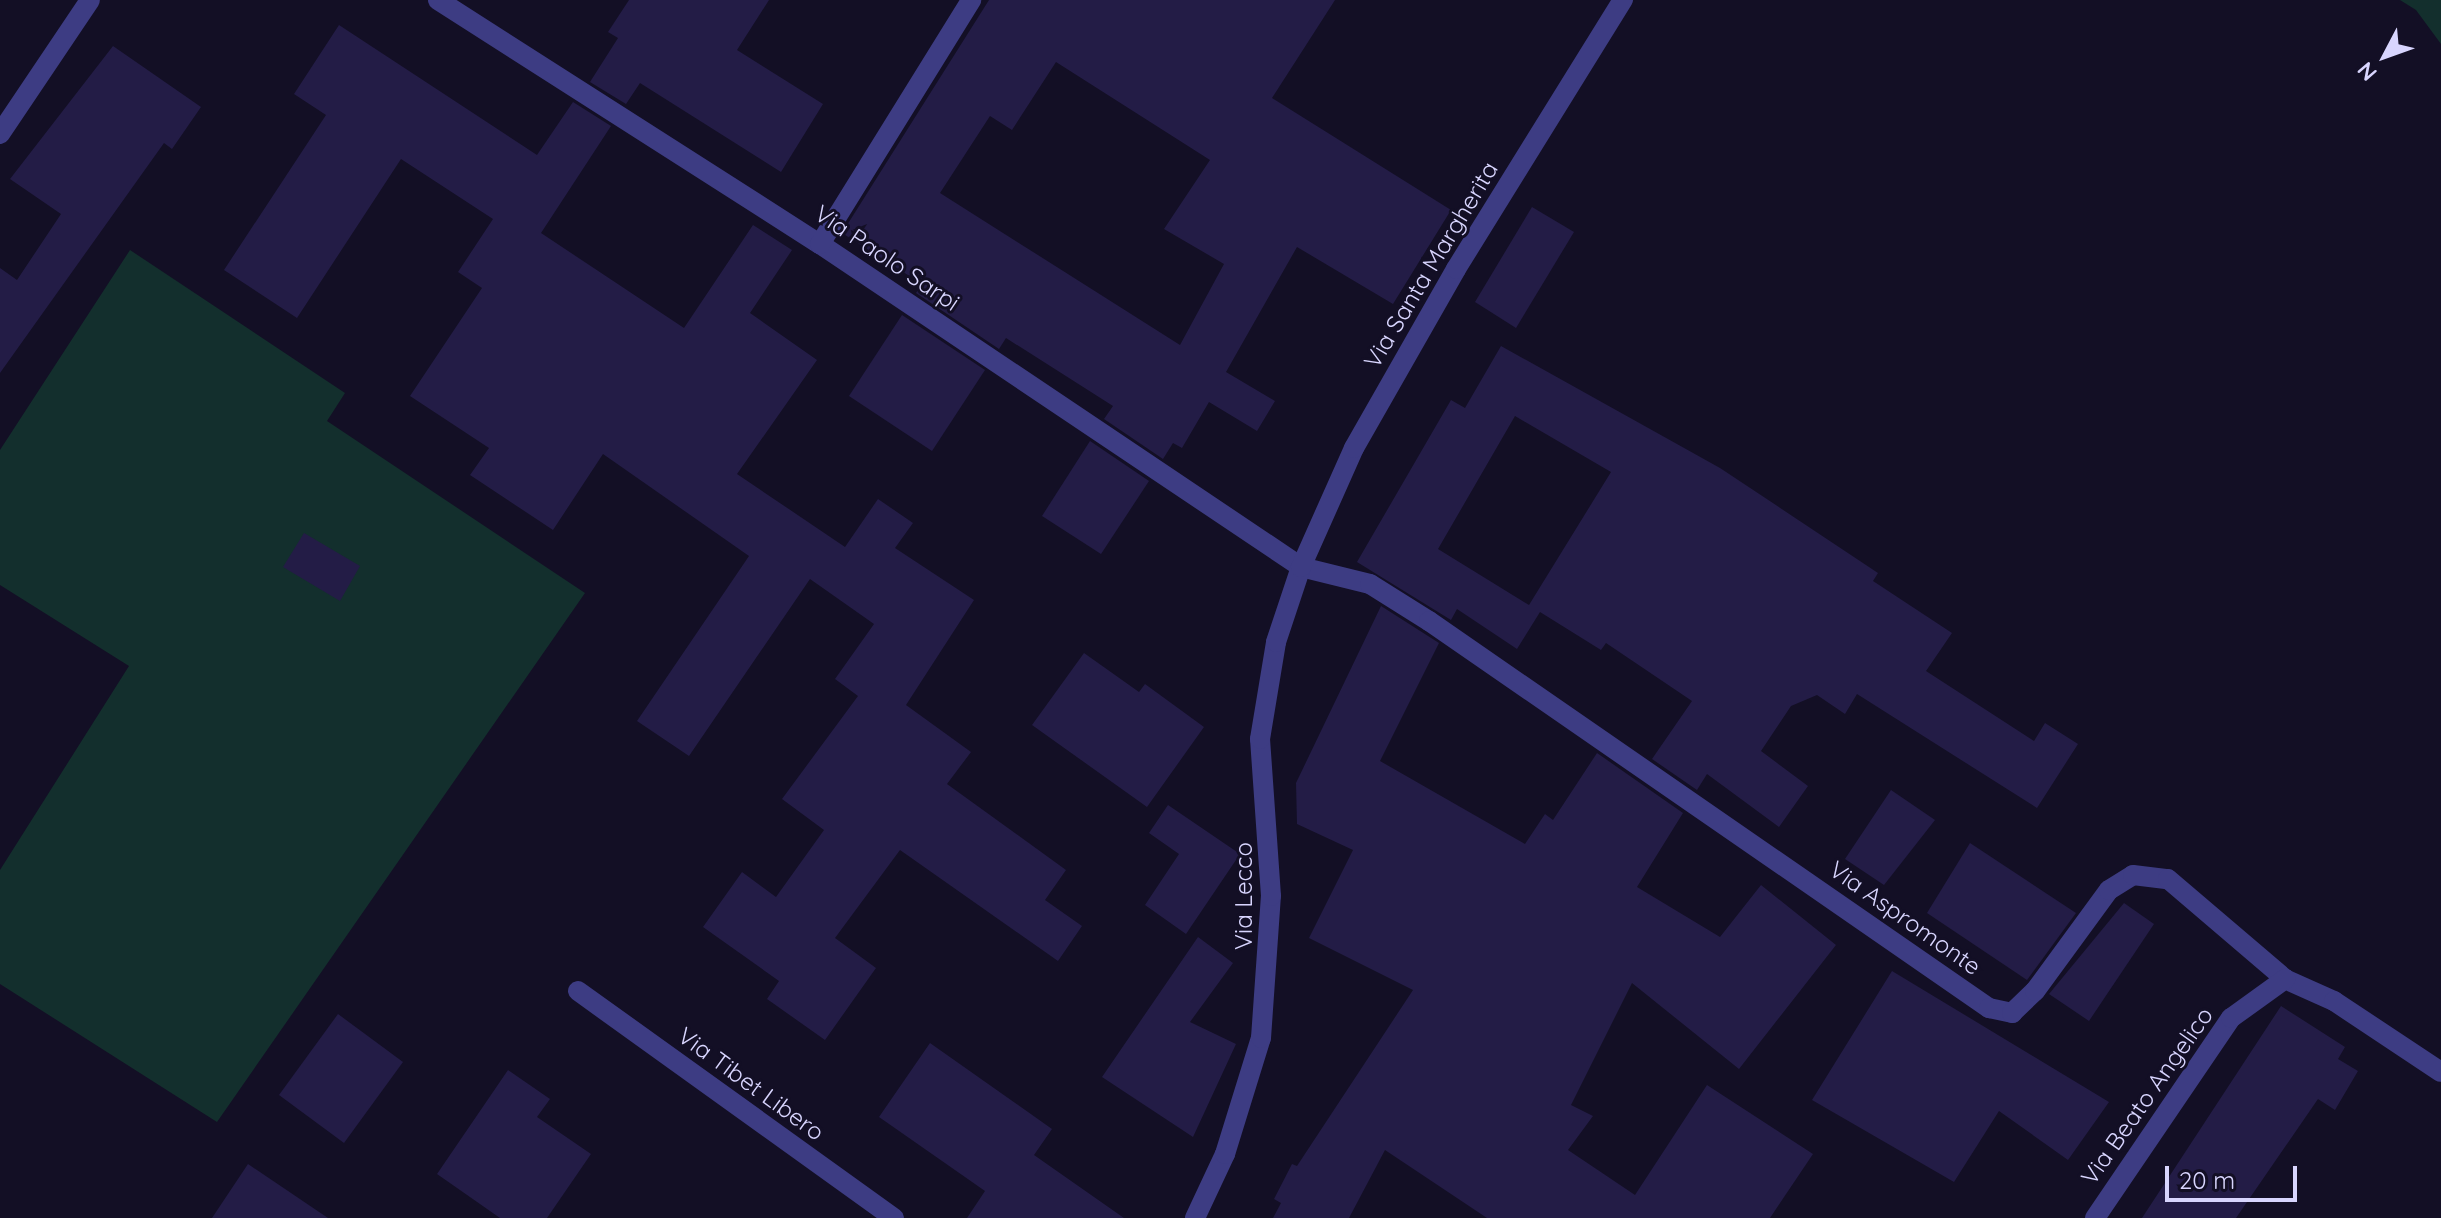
<!DOCTYPE html>
<html>
<head>
<meta charset="utf-8">
<style>
  body { margin:0 }
  #map { position:relative; width:2441px; height:1218px; overflow:hidden; background:#130f25; font-family:Quicksand,sans-serif }
  div>[style] { position:absolute }
  .green>* { inset:0; background:#132f2d }
  .building>* { inset:0; background:#231c46 }
  .minor>* { height:20px; margin:-10px; padding:0 10px; transform-origin:10px; border-radius:10px; background:#3d3c83 }
  span { translate:-50% -50%; white-space:nowrap; text-align:center; line-height:1.15; -webkit-text-stroke:6px #130f25; paint-order:stroke }
  .street-label { font-size:24px; color:#d8d5fe }
  .north { position:absolute; left:2345px; top:16px; width:80px; height:80px; -webkit-text-stroke:6px #130f25; paint-order:stroke; rotate:229deg; font-size:22px; font-weight:700; line-height:32px; text-align:center; color:#d8d5fe }
  .north::after { content:''; display:block; margin:auto; width:28px; height:36px; background:#d8d5fe; clip-path:polygon(50% 0,100% 100%,50% 72%,0 100%) }
  .scale { position:absolute; left:2165px; top:1166px; width:132px; height:36px; box-sizing:border-box; border:4px solid #d8d5fe; border-top:0; padding-left:10px; font-size:24px; line-height:28px; white-space:nowrap; color:#d8d5fe; -webkit-text-stroke:6px #130f25; paint-order:stroke }
</style>
</head>
<body>
<div id="map">
  <div class="green">
    <i style="clip-path:polygon(2400px 0,2441px 0,2441px 44px,2416px 10px)"></i>
    <i style="clip-path:polygon(130px 250px,345px 393px,327px 421px,585px 593px,217px 1122px,0 984px,0 870px,129px 666px,0 585px,0 450px)"></i>
  </div>
  <div class="building">
    <i style="clip-path:polygon(629px 0,769px 0,737px 50px,823px 104px,781px 172px,640px 83px,626px 104px,590px 82px,618px 38px,608px 32px)"></i>
    <i style="clip-path:polygon(evenodd,989px 0,1335px 0,1272px 98px,1451px 210px,1393px 304px,1297px 247px,1226px 372px,1275px 401px,1257px 431px,1209px 402px,1182px 448px,1173px 443px,1163px 459px,1104px 419px,1113px 406px,1006px 338px,999px 349px,916px 293px,922px 284px,842px 233px,989px 0,1056px 62px,1210px 160px,1164px 229px,1224px 264px,1180px 345px,940px 193px,990px 116px,1012px 130px,1056px 62px)"></i>
    <i style="clip-path:polygon(339px 25px,537px 155px,573px 102px,611px 126px,541px 233px,684px 328px,753px 225px,792px 250px,750px 313px,817px 360px,737px 474px,845px 547px,878px 499px,913px 523px,895px 548px,974px 600px,906px 705px,971px 752px,947px 784px,1066px 870px,1045px 900px,1082px 926px,1058px 961px,900px 850px,835px 938px,876px 968px,825px 1040px,767px 999px,779px 981px,703px 927px,742px 872px,776px 897px,824px 830px,782px 799px,858px 696px,835px 679px,874px 624px,810px 579px,689px 756px,637px 721px,749px 556px,603px 454px,553px 530px,470px 475px,489px 448px,410px 396px,482px 288px,458px 272px,493px 219px,401px 159px,297px 318px,224px 270px,326px 115px,294px 94px)"></i>
    <i style="clip-path:polygon(113px 46px,201px 107px,172px 149px,164px 143px,0 373px,0 268px,17px 280px,61px 214px,10px 179px)"></i>
    <i style="clip-path:polygon(1532px 207px,1574px 232px,1516px 328px,1475px 302px)"></i>
    <i style="clip-path:polygon(902px 315px,985px 370px,932px 451px,849px 396px)"></i>
    <i style="clip-path:polygon(evenodd,1501px 346px,1720px 468px,1878px 573px,1873px 581px,1952px 633px,1926px 671px,2034px 741px,2045px 723px,2078px 744px,2037px 808px,1857px 694px,1845px 714px,1817px 695px,1791px 706px,1761px 751px,1808px 786px,1779px 827px,1707px 774px,1697px 790px,1652px 759px,1692px 701px,1606px 643px,1601px 650px,1540px 612px,1517px 649px,1457px 609px,1451px 620px,1357px 562px,1451px 400px,1465px 408px,1501px 346px,1515px 416px,1611px 472px,1529px 605px,1438px 549px,1515px 416px)"></i>
    <i style="clip-path:polygon(1090px 441px,1149px 481px,1101px 554px,1042px 516px)"></i>
    <i style="clip-path:polygon(304px 533px,360px 566px,340px 601px,283px 567px)"></i>
    <i style="clip-path:polygon(1381px 606px,1439px 643px,1380px 761px,1525px 844px,1545px 814px,1553px 820px,1597px 753px,1683px 813px,1637px 887px,1720px 937px,1761px 885px,1836px 945px,1739px 1069px,1632px 983px,1571px 1105px,1593px 1116px,1568px 1150px,1635px 1195px,1707px 1085px,1813px 1154px,1770px 1218px,1487px 1218px,1385px 1150px,1349px 1218px,1273px 1218px,1281px 1203px,1274px 1199px,1292px 1164px,1297px 1166px,1413px 990px,1309px 938px,1353px 850px,1297px 824px,1296px 783px)"></i>
    <i style="clip-path:polygon(1084px 653px,1139px 692px,1145px 684px,1204px 727px,1147px 807px,1032px 725px)"></i>
    <i style="clip-path:polygon(1891px 790px,1935px 820px,1884px 885px,1845px 859px)"></i>
    <i style="clip-path:polygon(1168px 805px,1240px 854px,1186px 934px,1145px 905px,1179px 854px,1149px 833px)"></i>
    <i style="clip-path:polygon(1970px 843px,2076px 913px,2027px 980px,1927px 913px)"></i>
    <i style="clip-path:polygon(2124px 903px,2154px 924px,2089px 1021px,2049px 994px)"></i>
    <i style="clip-path:polygon(1198px 937px,1233px 963px,1190px 1022px,1236px 1044px,1193px 1137px,1102px 1077px)"></i>
    <i style="clip-path:polygon(1892px 971px,2109px 1102px,2068px 1160px,1999px 1111px,1954px 1182px,1812px 1100px)"></i>
    <i style="clip-path:polygon(2281px 1006px,2345px 1047px,2338px 1059px,2358px 1071px,2335px 1110px,2318px 1099px,2236px 1218px,2142px 1218px)"></i>
    <i style="clip-path:polygon(338px 1014px,403px 1062px,344px 1143px,279px 1095px)"></i>
    <i style="clip-path:polygon(930px 1043px,1052px 1129px,1034px 1155px,1124px 1218px,967px 1218px,985px 1191px,879px 1117px)"></i>
    <i style="clip-path:polygon(508px 1070px,550px 1099px,537px 1117px,591px 1154px,547px 1218px,500px 1218px,437px 1174px)"></i>
    <i style="clip-path:polygon(248px 1164px,328px 1218px,212px 1218px)"></i>
  </div>
  <div class="minor">
    <i style="left:438px;top:0;width:453px;rotate:32.6deg"></i>
    <i style="left:820px;top:244px;width:579px;rotate:33.88deg"></i>
    <i style="left:1301px;top:567px;width:71px;rotate:13.8deg"></i>
    <i style="left:1370px;top:584px;width:70px;rotate:32.1deg"></i>
    <i style="left:1429px;top:621px;width:681px;rotate:34.65deg"></i>
    <i style="left:1989px;top:1008px;width:24px;rotate:12deg"></i>
    <i style="left:2012px;top:1013px;width:32px;rotate:-44deg"></i>
    <i style="left:2035px;top:991px;width:125px;rotate:-53.8deg"></i>
    <i style="left:2109px;top:890px;width:28px;rotate:-32deg"></i>
    <i style="left:2133px;top:875px;width:35px;rotate:7deg"></i>
    <i style="left:2168px;top:879px;width:154px;rotate:40.5deg"></i>
    <i style="left:2285px;top:979px;width:54px;rotate:24.2deg"></i>
    <i style="left:2334px;top:1001px;width:128px;rotate:33.6deg"></i>
    <i style="left:0;top:134px;width:161px;rotate:-56.1deg"></i>
    <i style="left:820px;top:244px;width:287px;rotate:-58.2deg"></i>
    <i style="left:578px;top:991px;width:389px;rotate:35.7deg"></i>
    <i style="left:1195px;top:1218px;width:71px;rotate:-64.9deg"></i>
    <i style="left:1225px;top:1154px;width:121px;rotate:-72.8deg"></i>
    <i style="left:1261px;top:1038px;width:142px;rotate:-86deg"></i>
    <i style="left:1271px;top:896px;width:157px;rotate:-94deg"></i>
    <i style="left:1260px;top:739px;width:98px;rotate:-80.6deg"></i>
    <i style="left:1276px;top:642px;width:79px;rotate:-71.6deg"></i>
    <i style="left:1301px;top:567px;width:130px;rotate:-66deg"></i>
    <i style="left:1354px;top:448px;width:206px;rotate:-60.3deg"></i>
    <i style="left:1456px;top:269px;width:317px;rotate:-58.2deg"></i>
    <i style="left:2095px;top:1218px;width:242px;rotate:-55.8deg"></i>
    <i style="left:2231px;top:1018px;width:67px;rotate:-35.8deg"></i>
  </div>
  <div class="street-label">
    <span style="left:887px;top:258px;rotate:34deg">Via Paolo Sarpi</span>
    <span style="left:1431px;top:265px;rotate:-59deg">Via Santa Margherita</span>
    <span style="left:1244px;top:896px;rotate:-90deg">Via Lecco</span>
    <span style="left:1905px;top:918px;rotate:35deg">Via Aspromonte</span>
    <span style="left:751px;top:1084px;rotate:36deg">Via Tibet Libero</span>
    <span style="left:2147px;top:1096px;rotate:-55deg">Via Beato Angelico</span>
  </div>
  <div class="north">N</div>
  <div class="scale">20 m</div>
</div>
</body>
</html>
